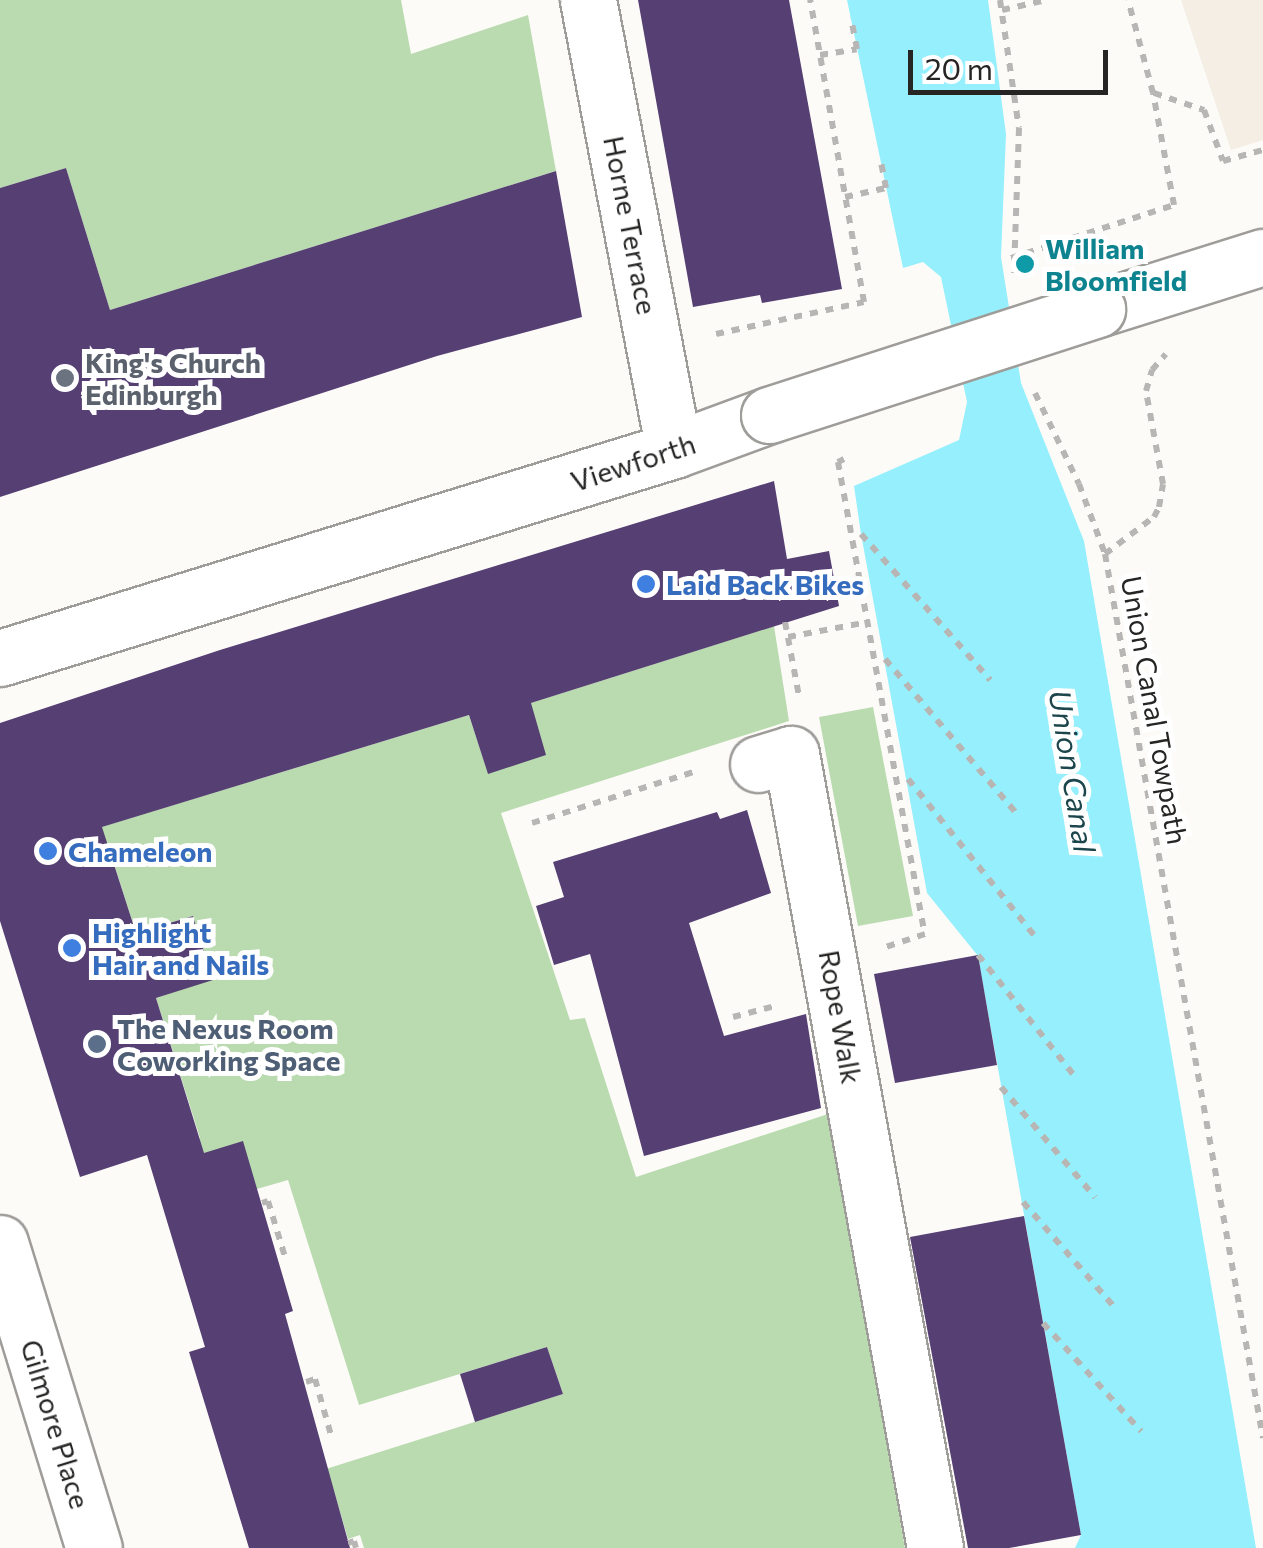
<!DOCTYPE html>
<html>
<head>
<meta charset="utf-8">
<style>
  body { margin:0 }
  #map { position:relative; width:1263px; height:1548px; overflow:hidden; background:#fdfbf8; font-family:Commissioner,sans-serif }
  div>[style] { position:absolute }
  .built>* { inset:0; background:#f4eee4 }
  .green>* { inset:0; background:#badbb0 }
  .water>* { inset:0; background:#95effc }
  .building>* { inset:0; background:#553f73 }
  .path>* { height:6px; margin-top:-3px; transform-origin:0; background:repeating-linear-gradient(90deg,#b8b6b4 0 8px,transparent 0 16px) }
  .roads { filter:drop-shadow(2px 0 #9f9d9a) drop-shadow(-2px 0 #9f9d9a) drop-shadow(0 2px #9f9d9a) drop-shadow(0 -2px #9f9d9a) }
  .minor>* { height:55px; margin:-27.5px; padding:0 27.5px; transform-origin:27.5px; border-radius:27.5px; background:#fff }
  .tertiary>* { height:55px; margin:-27.5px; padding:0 27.5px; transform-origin:27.5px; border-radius:27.5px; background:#fff }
  .bridges { filter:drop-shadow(2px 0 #9f9d9a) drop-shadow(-2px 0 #9f9d9a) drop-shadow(0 2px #9f9d9a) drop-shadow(0 -2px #9f9d9a) }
  .minor-bridge>* { height:55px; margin:-27.5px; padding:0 27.5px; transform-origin:27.5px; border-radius:27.5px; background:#fff }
  .dots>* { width:28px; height:28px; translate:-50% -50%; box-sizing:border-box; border:5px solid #fff; border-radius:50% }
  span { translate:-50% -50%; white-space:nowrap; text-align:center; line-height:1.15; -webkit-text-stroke:10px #fff; paint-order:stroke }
  .street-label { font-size:28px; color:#262524 }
  .culture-label { font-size:28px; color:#0d838f; font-weight:700 }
  .left { translate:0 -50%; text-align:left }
  .worship-label { font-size:28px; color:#5b616d; font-weight:700 }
  .shop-label { font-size:28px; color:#366cbe; font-weight:700 }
  .service-label { font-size:28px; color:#4e5e75; font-weight:700 }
  .water-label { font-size:30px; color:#1d464c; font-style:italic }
  .scale { position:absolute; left:908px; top:50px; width:200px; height:45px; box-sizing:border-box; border:5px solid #262524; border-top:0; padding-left:12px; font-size:30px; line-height:35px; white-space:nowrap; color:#262524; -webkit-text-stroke:8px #fff; paint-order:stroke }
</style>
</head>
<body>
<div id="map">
  <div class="built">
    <i style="clip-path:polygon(1181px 0,1263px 0,1263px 140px,1231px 150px)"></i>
  </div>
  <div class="green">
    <i style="clip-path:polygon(0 0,401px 0,411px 54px,528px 15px,556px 171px,110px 310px,66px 168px,0 188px)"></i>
    <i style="clip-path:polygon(774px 626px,789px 721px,501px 813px,570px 1020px,585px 1018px,636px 1177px,828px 1114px,905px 1548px,364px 1548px,360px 1535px,348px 1539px,333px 1488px,234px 1498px,563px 1394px,547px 1347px,359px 1405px,288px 1180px,257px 1189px,151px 1169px,200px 1138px,156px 998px,213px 979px,193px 916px,136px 933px,109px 848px,88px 831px,469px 715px,488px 773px,531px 703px)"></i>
    <i style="clip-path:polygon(873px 707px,913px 916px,858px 926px,819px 717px)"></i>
  </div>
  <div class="water">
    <i style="clip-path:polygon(847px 0,988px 0,1006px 134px,1001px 257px,1021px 383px,1084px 541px,1256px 1548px,1075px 1548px,1081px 1535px,978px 956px,927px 893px,861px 534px,854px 486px,959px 440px,967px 402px,941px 277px,923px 262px,903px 268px)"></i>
  </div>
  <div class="building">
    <i style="clip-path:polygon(638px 0,789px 0,842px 289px,762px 303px,760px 295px,693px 307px)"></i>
    <i style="clip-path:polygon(66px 168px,110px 310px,556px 171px,582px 317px,437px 356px,0 497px,0 188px)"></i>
    <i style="clip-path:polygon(774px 481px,787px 559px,829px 551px,839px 606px,531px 703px,546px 755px,488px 774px,469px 715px,102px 827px,136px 933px,193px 916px,213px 980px,156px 998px,204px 1153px,243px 1141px,293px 1311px,285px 1314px,350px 1548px,249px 1548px,189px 1352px,205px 1347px,147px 1155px,80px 1177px,0 921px,0 723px,220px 650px)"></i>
    <i style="clip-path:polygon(747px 810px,771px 893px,689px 923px,724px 1036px,806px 1014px,821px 1108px,644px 1156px,590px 954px,554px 965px,536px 906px,564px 897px,553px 862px,717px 812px,720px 819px)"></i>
    <i style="clip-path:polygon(978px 955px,997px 1065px,895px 1083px,874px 974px)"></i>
    <i style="clip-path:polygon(1024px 1216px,1081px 1535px,1009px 1548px,968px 1548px,910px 1237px)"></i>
    <i style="clip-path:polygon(547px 1347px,563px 1394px,475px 1422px,460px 1374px)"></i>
  </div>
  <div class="path">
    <i style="left:1000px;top:0;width:129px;rotate:81.6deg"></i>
    <i style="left:1019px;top:128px;width:145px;rotate:92deg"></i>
    <i style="left:1002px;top:10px;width:45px;rotate:-12.8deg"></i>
    <i style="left:820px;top:55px;width:37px;rotate:-9deg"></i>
    <i style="left:857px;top:49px;width:32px;rotate:-101deg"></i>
    <i style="left:1154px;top:93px;width:53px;rotate:18.8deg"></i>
    <i style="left:1204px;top:110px;width:54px;rotate:69.6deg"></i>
    <i style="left:1223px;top:161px;width:41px;rotate:-15.4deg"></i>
    <i style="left:845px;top:197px;width:42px;rotate:-12.4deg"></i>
    <i style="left:886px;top:188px;width:31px;rotate:-101deg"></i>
    <i style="left:1011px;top:258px;width:171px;rotate:-18deg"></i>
    <i style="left:1174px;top:205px;width:114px;rotate:-100.6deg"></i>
    <i style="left:1153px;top:93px;width:96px;rotate:-105deg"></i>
    <i style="left:716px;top:334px;width:151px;rotate:-12.2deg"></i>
    <i style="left:864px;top:302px;width:307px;rotate:-100.1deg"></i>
    <i style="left:1035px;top:393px;width:101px;rotate:64.2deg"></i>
    <i style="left:1079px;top:484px;width:75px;rotate:69.6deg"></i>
    <i style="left:1105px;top:554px;width:898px;rotate:79.87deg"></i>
    <i style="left:844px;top:459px;width:7px;rotate:153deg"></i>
    <i style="left:838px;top:462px;width:480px;rotate:79.6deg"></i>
    <i style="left:925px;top:934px;width:41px;rotate:161.6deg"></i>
    <i style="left:861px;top:534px;width:195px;rotate:48.5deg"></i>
    <i style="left:1105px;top:554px;width:61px;rotate:-37.1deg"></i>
    <i style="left:1154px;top:517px;width:11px;rotate:-63deg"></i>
    <i style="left:1159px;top:507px;width:23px;rotate:-80deg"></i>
    <i style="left:1163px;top:484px;width:95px;rotate:-100.4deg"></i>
    <i style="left:1146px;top:391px;width:22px;rotate:-74deg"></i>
    <i style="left:1152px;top:370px;width:21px;rotate:-49deg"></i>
    <i style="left:785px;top:622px;width:75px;rotate:79.3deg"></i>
    <i style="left:788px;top:637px;width:81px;rotate:-10.6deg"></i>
    <i style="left:885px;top:659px;width:201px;rotate:49.6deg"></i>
    <i style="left:908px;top:779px;width:207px;rotate:51.1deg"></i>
    <i style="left:532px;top:823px;width:173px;rotate:-17.5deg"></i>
    <i style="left:978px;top:955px;width:159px;rotate:51.4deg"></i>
    <i style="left:733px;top:1017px;width:43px;rotate:-14.7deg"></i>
    <i style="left:1001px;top:1087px;width:145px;rotate:49.5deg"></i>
    <i style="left:1023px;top:1202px;width:143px;rotate:49deg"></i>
    <i style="left:262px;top:1203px;width:6px;rotate:-18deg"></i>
    <i style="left:268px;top:1201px;width:59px;rotate:73.1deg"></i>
    <i style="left:1043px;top:1323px;width:146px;rotate:47.8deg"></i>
    <i style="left:306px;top:1382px;width:9px;rotate:-18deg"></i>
    <i style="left:315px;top:1379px;width:58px;rotate:74.1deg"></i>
    <i style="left:348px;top:1543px;width:6px;rotate:-18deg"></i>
    <i style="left:354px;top:1541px;width:7px;rotate:74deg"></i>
  </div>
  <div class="roads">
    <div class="minor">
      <i style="left:588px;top:0;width:458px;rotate:79.2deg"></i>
      <i style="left:1097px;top:309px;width:174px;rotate:-17.4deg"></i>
      <i style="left:0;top:658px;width:705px;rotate:-17.15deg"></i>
      <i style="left:674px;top:450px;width:101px;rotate:-20.2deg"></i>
      <i style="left:758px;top:764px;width:34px;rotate:-17deg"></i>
      <i style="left:791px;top:754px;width:807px;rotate:79.72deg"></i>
    </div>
    <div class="tertiary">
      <i style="left:0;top:1243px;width:319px;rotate:72.9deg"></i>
    </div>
  </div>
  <div class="bridges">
    <div class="minor-bridge">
      <i style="left:769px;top:415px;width:345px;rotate:-17.9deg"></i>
    </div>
  </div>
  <div class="dots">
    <i style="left:1025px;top:264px;background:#0f9aa8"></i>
    <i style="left:65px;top:378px;background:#6b7280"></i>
    <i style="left:646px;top:584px;background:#3f7fe0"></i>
    <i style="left:48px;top:851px;background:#3f7fe0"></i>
    <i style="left:72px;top:948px;background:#3f7fe0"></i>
    <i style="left:97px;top:1044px;background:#5c6f8a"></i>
  </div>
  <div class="street-label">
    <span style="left:631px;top:225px;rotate:79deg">Horne Terrace</span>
    <span style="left:633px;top:462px;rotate:-18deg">Viewforth</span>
    <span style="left:1155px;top:710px;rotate:80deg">Union Canal Towpath</span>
    <span style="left:841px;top:1017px;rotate:80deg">Rope Walk</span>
    <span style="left:56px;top:1424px;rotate:73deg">Gilmore Place</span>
  </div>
  <div class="culture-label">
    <span class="left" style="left:1045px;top:264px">William<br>Bloomfield</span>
  </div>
  <div class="worship-label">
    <span class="left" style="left:85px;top:378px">King's Church<br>Edinburgh</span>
  </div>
  <div class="shop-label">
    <span class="left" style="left:666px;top:584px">Laid Back Bikes</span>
    <span class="left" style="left:68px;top:851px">Chameleon</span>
    <span class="left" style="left:92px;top:948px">Highlight<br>Hair and Nails</span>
  </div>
  <div class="service-label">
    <span class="left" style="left:117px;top:1044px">The Nexus Room<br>Coworking Space</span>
  </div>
  <div class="water-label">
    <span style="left:1073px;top:771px;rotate:81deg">Union Canal</span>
  </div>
  <div class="scale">20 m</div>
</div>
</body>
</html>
